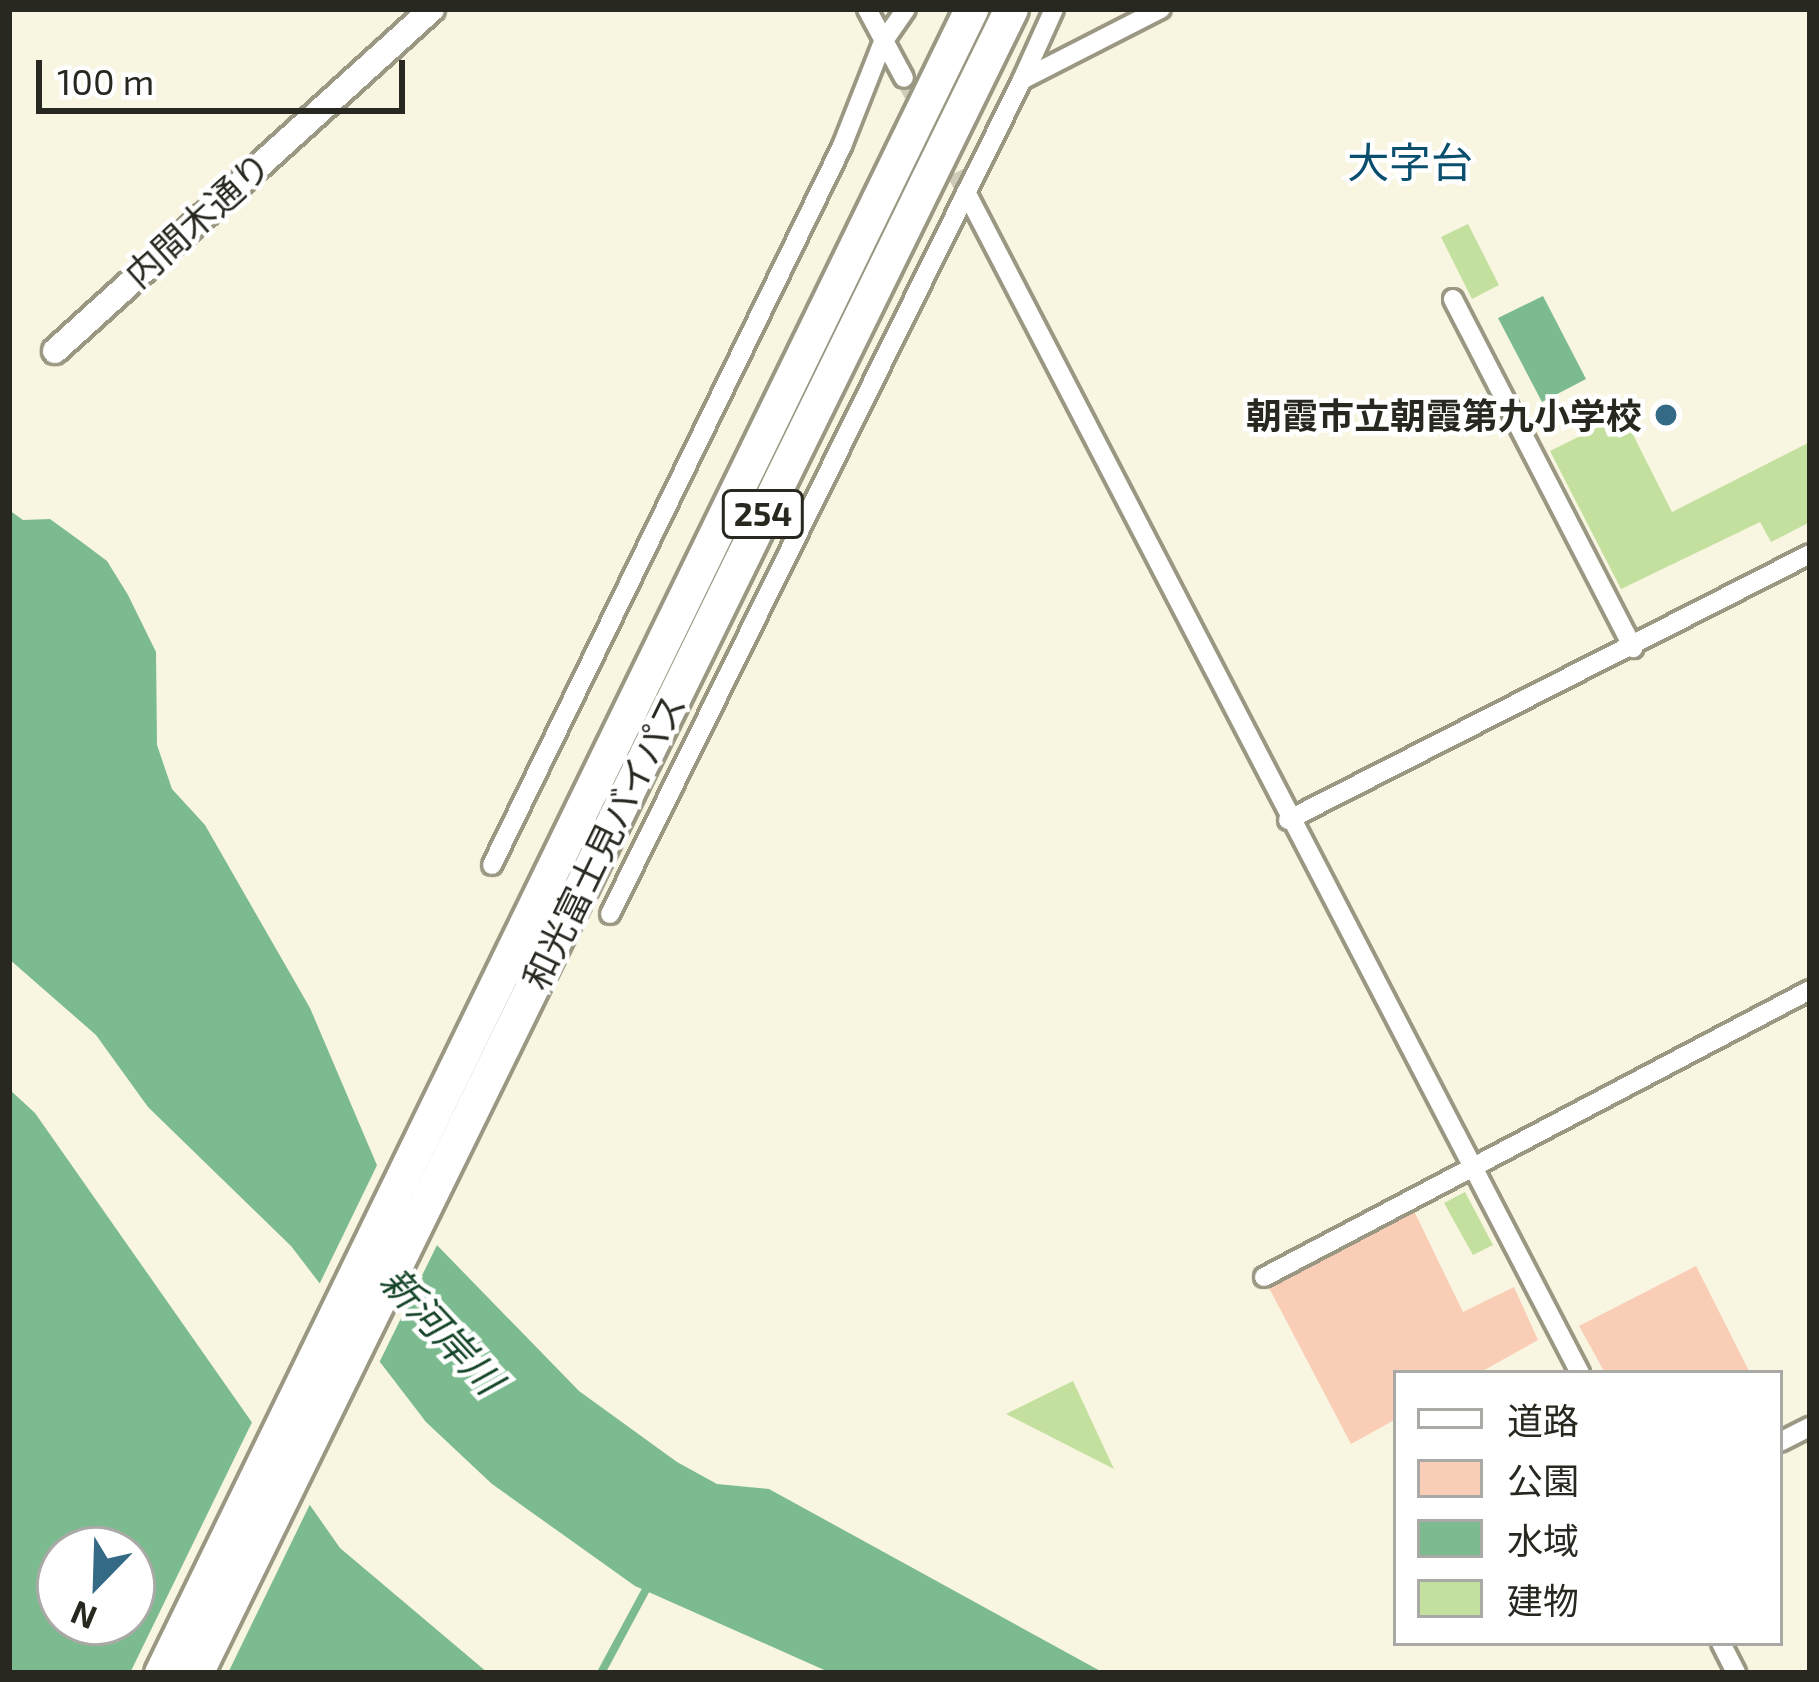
<!DOCTYPE html>
<html>
<head>
<meta charset="utf-8">
<style>
  body { margin:0 }
  #map { position:relative; width:1819px; height:1682px; overflow:hidden; background:#f8f5e0; font-family:"Exo 2","Noto Sans JP",sans-serif }
  div>[style] { position:absolute }
  .green>* { inset:0; background:#facdb7 }
  .water>* { inset:0; background:#7cbb8f }
  .pier>* { inset:0; background:#f8f5e0 }
  .stream>* { height:8px; margin:-4px; padding:0 4px; transform-origin:4px; border-radius:4px; background:#7cbb8f }
  .building>* { inset:0; background:#c4e09f }
  .minor-tunnel>* { height:18px; margin-top:-9px; transform-origin:0; background:repeating-linear-gradient(90deg,#cfccba 0 18px,transparent 0 27px) }
  .roads { filter:drop-shadow(3px 0 #9a9783) drop-shadow(-3px 0 #9a9783) drop-shadow(0 3px #9a9783) drop-shadow(0 -3px #9a9783) }
  .minor>* { height:18px; margin:-9px; padding:0 9px; transform-origin:9px; border-radius:9px; background:#fff }
  .tertiary>* { height:24px; margin:-12px; padding:0 12px; transform-origin:12px; border-radius:12px; background:#fff }
  .trunk>* { height:33px; margin:-16.5px; padding:0 16.5px; transform-origin:16.5px; border-radius:16.5px; background:#fff }
  .dots>* { width:33px; height:33px; translate:-50% -50%; box-sizing:border-box; border:6px solid #fff; border-radius:50% }
  span { translate:-50% -50%; white-space:nowrap; text-align:center; line-height:1.15; -webkit-text-stroke:9px #fff; paint-order:stroke }
  .shield-label span { padding:3px 9px; background:#fff; border:3px solid; border-radius:9px; -webkit-text-stroke-width:0 }
  .shield-label { font-size:33px; color:#292820; font-weight:700 }
  .street-label { font-size:36px; color:#292820 }
  .poi-label { font-size:36px; color:#292820; font-weight:700 }
  .right { translate:-100% -50%; text-align:right }
  .water-label { font-size:39px; color:#154529; font-style:italic }
  .quarter-label { font-size:42px; color:#0a4f6d }
  .frame { position:absolute; inset:0; border:12px solid #292820; pointer-events:none }
  .legend { position:absolute; left:1393px; top:1370px; width:390px; height:276px; box-sizing:border-box; background:#fff; border:3px solid #a9a9a6; margin:0; padding:15px 21px; list-style:none; font-size:36px; color:#292820 }
  .legend li { display:flex; align-items:center; gap:24px; height:60px }
  .legend b { width:60px; border:3px solid #a9a9a6 }
  .north { position:absolute; left:36px; top:1526px; width:120px; height:120px; box-sizing:border-box; background:#fff; border:3px solid #a9a9a6; border-radius:50%; rotate:203deg; font-size:33px; font-weight:700; line-height:48px; text-align:center; color:#292820 }
  .north::after { content:''; display:block; margin:auto; width:42px; height:54px; background:#356a86; clip-path:polygon(50% 0,100% 100%,50% 72%,0 100%) }
  .scale { position:absolute; left:36px; top:60px; width:369px; height:54px; box-sizing:border-box; border:6px solid #292820; border-top:0; padding-left:15px; font-size:36px; line-height:42px; white-space:nowrap; color:#292820; -webkit-text-stroke:9px #fff; paint-order:stroke }
</style>
</head>
<body>
<div id="map">
  <div class="green">
    <i style="clip-path:polygon(1413px 1209px,1463px 1312px,1514px 1287px,1538px 1340px,1479px 1373px,1396px 1373px,1396px 1419px,1351px 1444px,1267px 1284px)"></i>
    <i style="clip-path:polygon(1696px 1266px,1750px 1373px,1605px 1373px,1579px 1326px)"></i>
  </div>
  <div class="water">
    <i style="clip-path:polygon(1543px 296px,1586px 379px,1542px 402px,1498px 318px)"></i>
    <i style="clip-path:polygon(9px 510px,23px 520px,50px 519px,83px 543px,107px 561px,128px 595px,156px 652px,157px 745px,172px 789px,205px 825px,310px 1008px,379px 1170px,431px 1239px,579px 1391px,677px 1462px,717px 1484px,769px 1489px,1104px 1673px,831px 1673px,635px 1586px,492px 1484px,426px 1422px,291px 1246px,148px 1107px,96px 1035px,9px 959px)"></i>
    <i style="clip-path:polygon(evenodd,9px 1089px,35px 1113px,340px 1548px,488px 1673px,9px 1673px,9px 1089px,60px 1550px,132px 1550px,132px 1622px,60px 1622px,60px 1550px)"></i>
  </div>
  <div class="pier">
    <i style="clip-path:polygon(381px 1157px,440px 1239px,377px 1367px,317px 1289px)"></i>
    <i style="clip-path:polygon(256px 1414px,313px 1498px,228px 1673px,130px 1673px)"></i>
  </div>
  <div class="stream">
    <i style="left:601px;top:1673px;width:101px;rotate:-61.7deg"></i>
  </div>
  <div class="building">
    <i style="clip-path:polygon(1468px 224px,1499px 285px,1472px 299px,1441px 237px)"></i>
    <i style="clip-path:polygon(1623px 415px,1672px 512px,1810px 442px,1810px 522px,1771px 542px,1760px 522px,1621px 589px,1550px 451px)"></i>
    <i style="clip-path:polygon(1465px 1192px,1493px 1245px,1473px 1255px,1444px 1203px)"></i>
    <i style="clip-path:polygon(1073px 1381px,1114px 1469px,1006px 1414px)"></i>
  </div>
  <div class="minor-tunnel">
    <i style="left:904px;top:78px;width:130px;rotate:61.5deg"></i>
  </div>
  <div class="roads">
    <div class="minor">
      <i style="left:867px;top:9px;width:78px;rotate:61.8deg"></i>
      <i style="left:1022px;top:80px;width:78px;rotate:-65.7deg"></i>
      <i style="left:966px;top:192px;width:1331px;rotate:62.53deg"></i>
      <i style="left:1453px;top:299px;width:393px;rotate:62.7deg"></i>
      <i style="left:1288px;top:820px;width:586px;rotate:-27deg"></i>
      <i style="left:492px;top:865px;width:800px;rotate:-64.04deg"></i>
      <i style="left:842px;top:146px;width:112px;rotate:-68.5deg"></i>
      <i style="left:883px;top:42px;width:40px;rotate:-55.1deg"></i>
      <i style="left:610px;top:914px;width:930px;rotate:-63.71deg"></i>
      <i style="left:1022px;top:80px;width:156px;rotate:-27.1deg"></i>
      <i style="left:1264px;top:1277px;width:617px;rotate:-27.73deg"></i>
      <i style="left:1780px;top:1442px;width:34px;rotate:-27deg"></i>
      <i style="left:1721px;top:1643px;width:34px;rotate:63deg"></i>
    </div>
    <div class="tertiary">
      <i style="left:55px;top:351px;width:509px;rotate:-42.21deg"></i>
    </div>
    <div class="trunk">
      <i style="left:161px;top:1673px;width:1851px;rotate:-64.04deg"></i>
      <i style="left:196px;top:1673px;width:1853px;rotate:-63.91deg"></i>
    </div>
  </div>
  <div class="dots">
    <i style="left:1666px;top:415px;background:#356a86"></i>
  </div>
  <div class="shield-label">
    <span style="left:763px;top:514px">254</span>
  </div>
  <div class="street-label">
    <span style="left:197px;top:219px;rotate:-42deg">内間木通り</span>
    <span style="left:603px;top:841px;rotate:-64deg">和光富士見バイパス</span>
  </div>
  <div class="poi-label">
    <span class="right" style="left:1642px;top:415px">朝霞市立朝霞第九小学校</span>
  </div>
  <div class="water-label">
    <span style="left:442px;top:1330px;rotate:47deg">新河岸川</span>
  </div>
  <div class="quarter-label">
    <span style="left:1410px;top:161px">大字台</span>
  </div>
  <div class="frame"></div>
  <ul class="legend">
  <li><b style="height:15px;background:#fff"></b>道路</li>
  <li><b style="height:33px;background:#facdb7"></b>公園</li>
  <li><b style="height:33px;background:#7cbb8f"></b>水域</li>
  <li><b style="height:33px;background:#c4e09f"></b>建物</li>
  </ul>
  <div class="north">N</div>
  <div class="scale">100 m</div>
</div>
</body>
</html>
